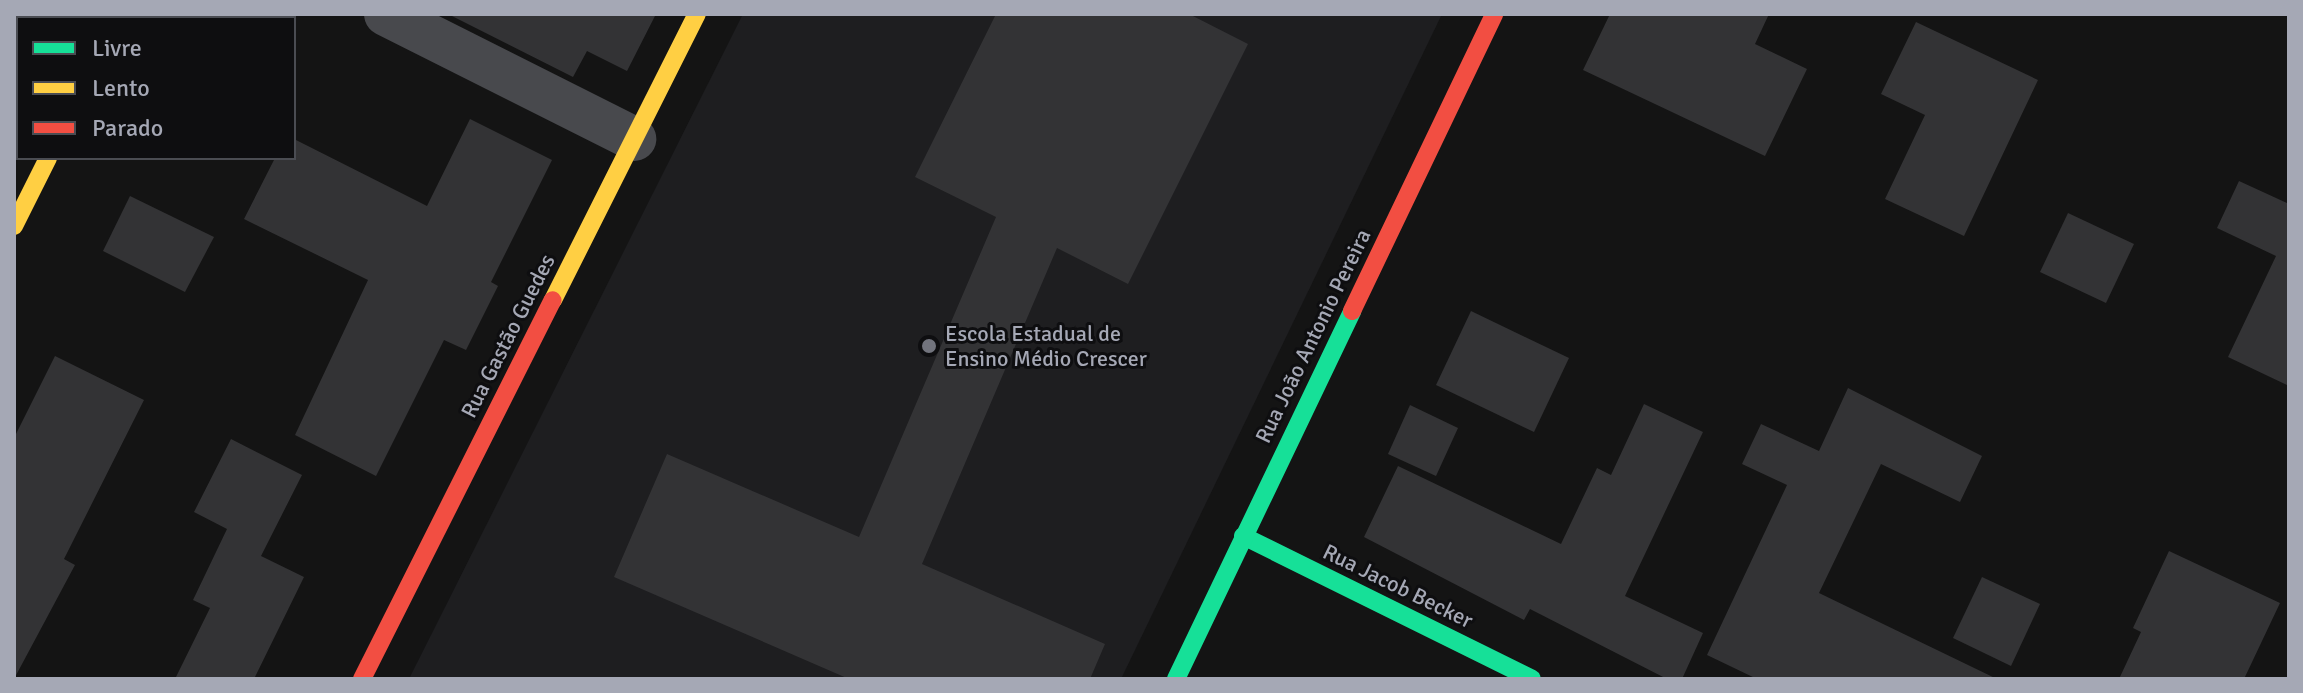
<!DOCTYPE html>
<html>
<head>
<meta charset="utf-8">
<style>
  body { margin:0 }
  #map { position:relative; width:2303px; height:693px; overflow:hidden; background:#141414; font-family:Signika,sans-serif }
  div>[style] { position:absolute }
  .built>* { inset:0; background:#1e1e20 }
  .building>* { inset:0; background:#333335 }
  .street>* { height:44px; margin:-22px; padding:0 22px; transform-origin:22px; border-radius:22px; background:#48494d }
  .fast>* { height:18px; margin:-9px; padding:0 9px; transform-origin:9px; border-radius:9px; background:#16e098 }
  .slow>* { height:18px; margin:-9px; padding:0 9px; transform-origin:9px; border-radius:9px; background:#ffcf43 }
  .jam>* { height:18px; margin:-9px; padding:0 9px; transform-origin:9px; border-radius:9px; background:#f24e42 }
  .dots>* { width:22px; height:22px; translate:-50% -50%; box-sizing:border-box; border:4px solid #0e0e10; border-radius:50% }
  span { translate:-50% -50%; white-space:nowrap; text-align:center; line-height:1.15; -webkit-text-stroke:6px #0e0e10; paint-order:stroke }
  .poi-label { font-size:22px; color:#a5a8b5 }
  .left { translate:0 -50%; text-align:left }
  .street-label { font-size:22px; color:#a5a8b5 }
  .frame { position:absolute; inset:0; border:16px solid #a5a8b5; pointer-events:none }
  .legend { position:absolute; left:16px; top:16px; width:280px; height:144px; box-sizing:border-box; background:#0e0e10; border:2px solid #4a4c52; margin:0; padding:10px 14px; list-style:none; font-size:24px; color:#a5a8b5 }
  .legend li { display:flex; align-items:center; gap:16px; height:40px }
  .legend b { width:40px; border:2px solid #4a4c52 }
</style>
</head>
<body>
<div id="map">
  <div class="built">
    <i style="clip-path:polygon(743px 14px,1442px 14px,1121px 679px,409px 679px)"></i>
  </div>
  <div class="building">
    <i style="clip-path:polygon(448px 14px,656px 14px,627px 71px,587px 51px,573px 77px)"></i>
    <i style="clip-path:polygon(996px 14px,1189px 14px,1248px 44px,1128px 284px,1057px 248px,922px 564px,1105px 644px,1090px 679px,849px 679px,614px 577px,667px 454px,859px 537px,996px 217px,915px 177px)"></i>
    <i style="clip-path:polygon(1610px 14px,1769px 14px,1755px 44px,1807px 69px,1765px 156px,1583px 70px)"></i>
    <i style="clip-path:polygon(1916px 22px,2038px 80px,1964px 236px,1885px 199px,1925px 115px,1881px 94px)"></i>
    <i style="clip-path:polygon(470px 119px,552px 160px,491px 282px,498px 286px,466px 350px,444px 340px,376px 476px,295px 435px,368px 280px,244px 219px,275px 158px,294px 158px,294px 139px,427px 206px)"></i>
    <i style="clip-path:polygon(2239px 181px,2289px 204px,2289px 386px,2228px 357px,2276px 256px,2217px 228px)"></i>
    <i style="clip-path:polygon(130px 196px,214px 237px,185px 292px,103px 251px)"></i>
    <i style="clip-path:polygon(2068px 213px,2134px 244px,2106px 303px,2040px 272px)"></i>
    <i style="clip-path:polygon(1471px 311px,1569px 358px,1534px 432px,1436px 385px)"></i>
    <i style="clip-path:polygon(55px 356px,144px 400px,64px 559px,75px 565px,14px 679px,14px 438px)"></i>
    <i style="clip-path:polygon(1848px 388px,1982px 456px,1960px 502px,1881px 464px,1819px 593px,1997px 679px,1757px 679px,1707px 655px,1787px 485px,1742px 464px,1761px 424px,1819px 451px)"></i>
    <i style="clip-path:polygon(1644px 404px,1703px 432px,1625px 596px,1703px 633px,1682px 679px,1667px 679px,1530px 609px,1524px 620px,1364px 537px,1398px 466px,1561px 544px,1597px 468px,1611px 475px)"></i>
    <i style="clip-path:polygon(1410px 405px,1458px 428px,1436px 476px,1388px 454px)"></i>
    <i style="clip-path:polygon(231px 439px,302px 475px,261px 556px,304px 577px,254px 679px,175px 679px,210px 608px,193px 600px,227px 529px,194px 512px)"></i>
    <i style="clip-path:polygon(2169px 551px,2280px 603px,2244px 679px,2119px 679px,2141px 632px,2133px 628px)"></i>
    <i style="clip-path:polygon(1982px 577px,2040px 604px,2011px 666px,1953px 638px)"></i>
  </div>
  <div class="street">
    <i style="left:386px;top:14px;width:278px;rotate:26.7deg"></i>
    <i style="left:117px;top:18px;width:4px;rotate:-63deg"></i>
  </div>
  <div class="fast">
    <i style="left:1243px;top:536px;width:322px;rotate:26.3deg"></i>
    <i style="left:1176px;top:679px;width:408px;rotate:-64.4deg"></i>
  </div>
  <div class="slow">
    <i style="left:14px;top:226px;width:76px;rotate:-63.4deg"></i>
    <i style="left:553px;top:300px;width:320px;rotate:-63.3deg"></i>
  </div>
  <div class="jam">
    <i style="left:1352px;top:311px;width:329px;rotate:-64.4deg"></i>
    <i style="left:362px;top:679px;width:424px;rotate:-63.3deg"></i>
  </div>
  <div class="dots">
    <i style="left:929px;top:346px;background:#72747d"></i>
  </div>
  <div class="poi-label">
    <span class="left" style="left:945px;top:346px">Escola Estadual de<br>Ensino Médio Crescer</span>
  </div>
  <div class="street-label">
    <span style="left:508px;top:336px;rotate:-63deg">Rua Gastão Guedes</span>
    <span style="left:1313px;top:336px;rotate:-64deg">Rua João Antonio Pereira</span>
    <span style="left:1398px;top:586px;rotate:26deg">Rua Jacob Becker</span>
  </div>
  <div class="frame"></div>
  <ul class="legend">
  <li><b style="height:10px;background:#16e098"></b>Livre</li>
  <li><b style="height:10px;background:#ffcf43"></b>Lento</li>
  <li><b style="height:10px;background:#f24e42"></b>Parado</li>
  </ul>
</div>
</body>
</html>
